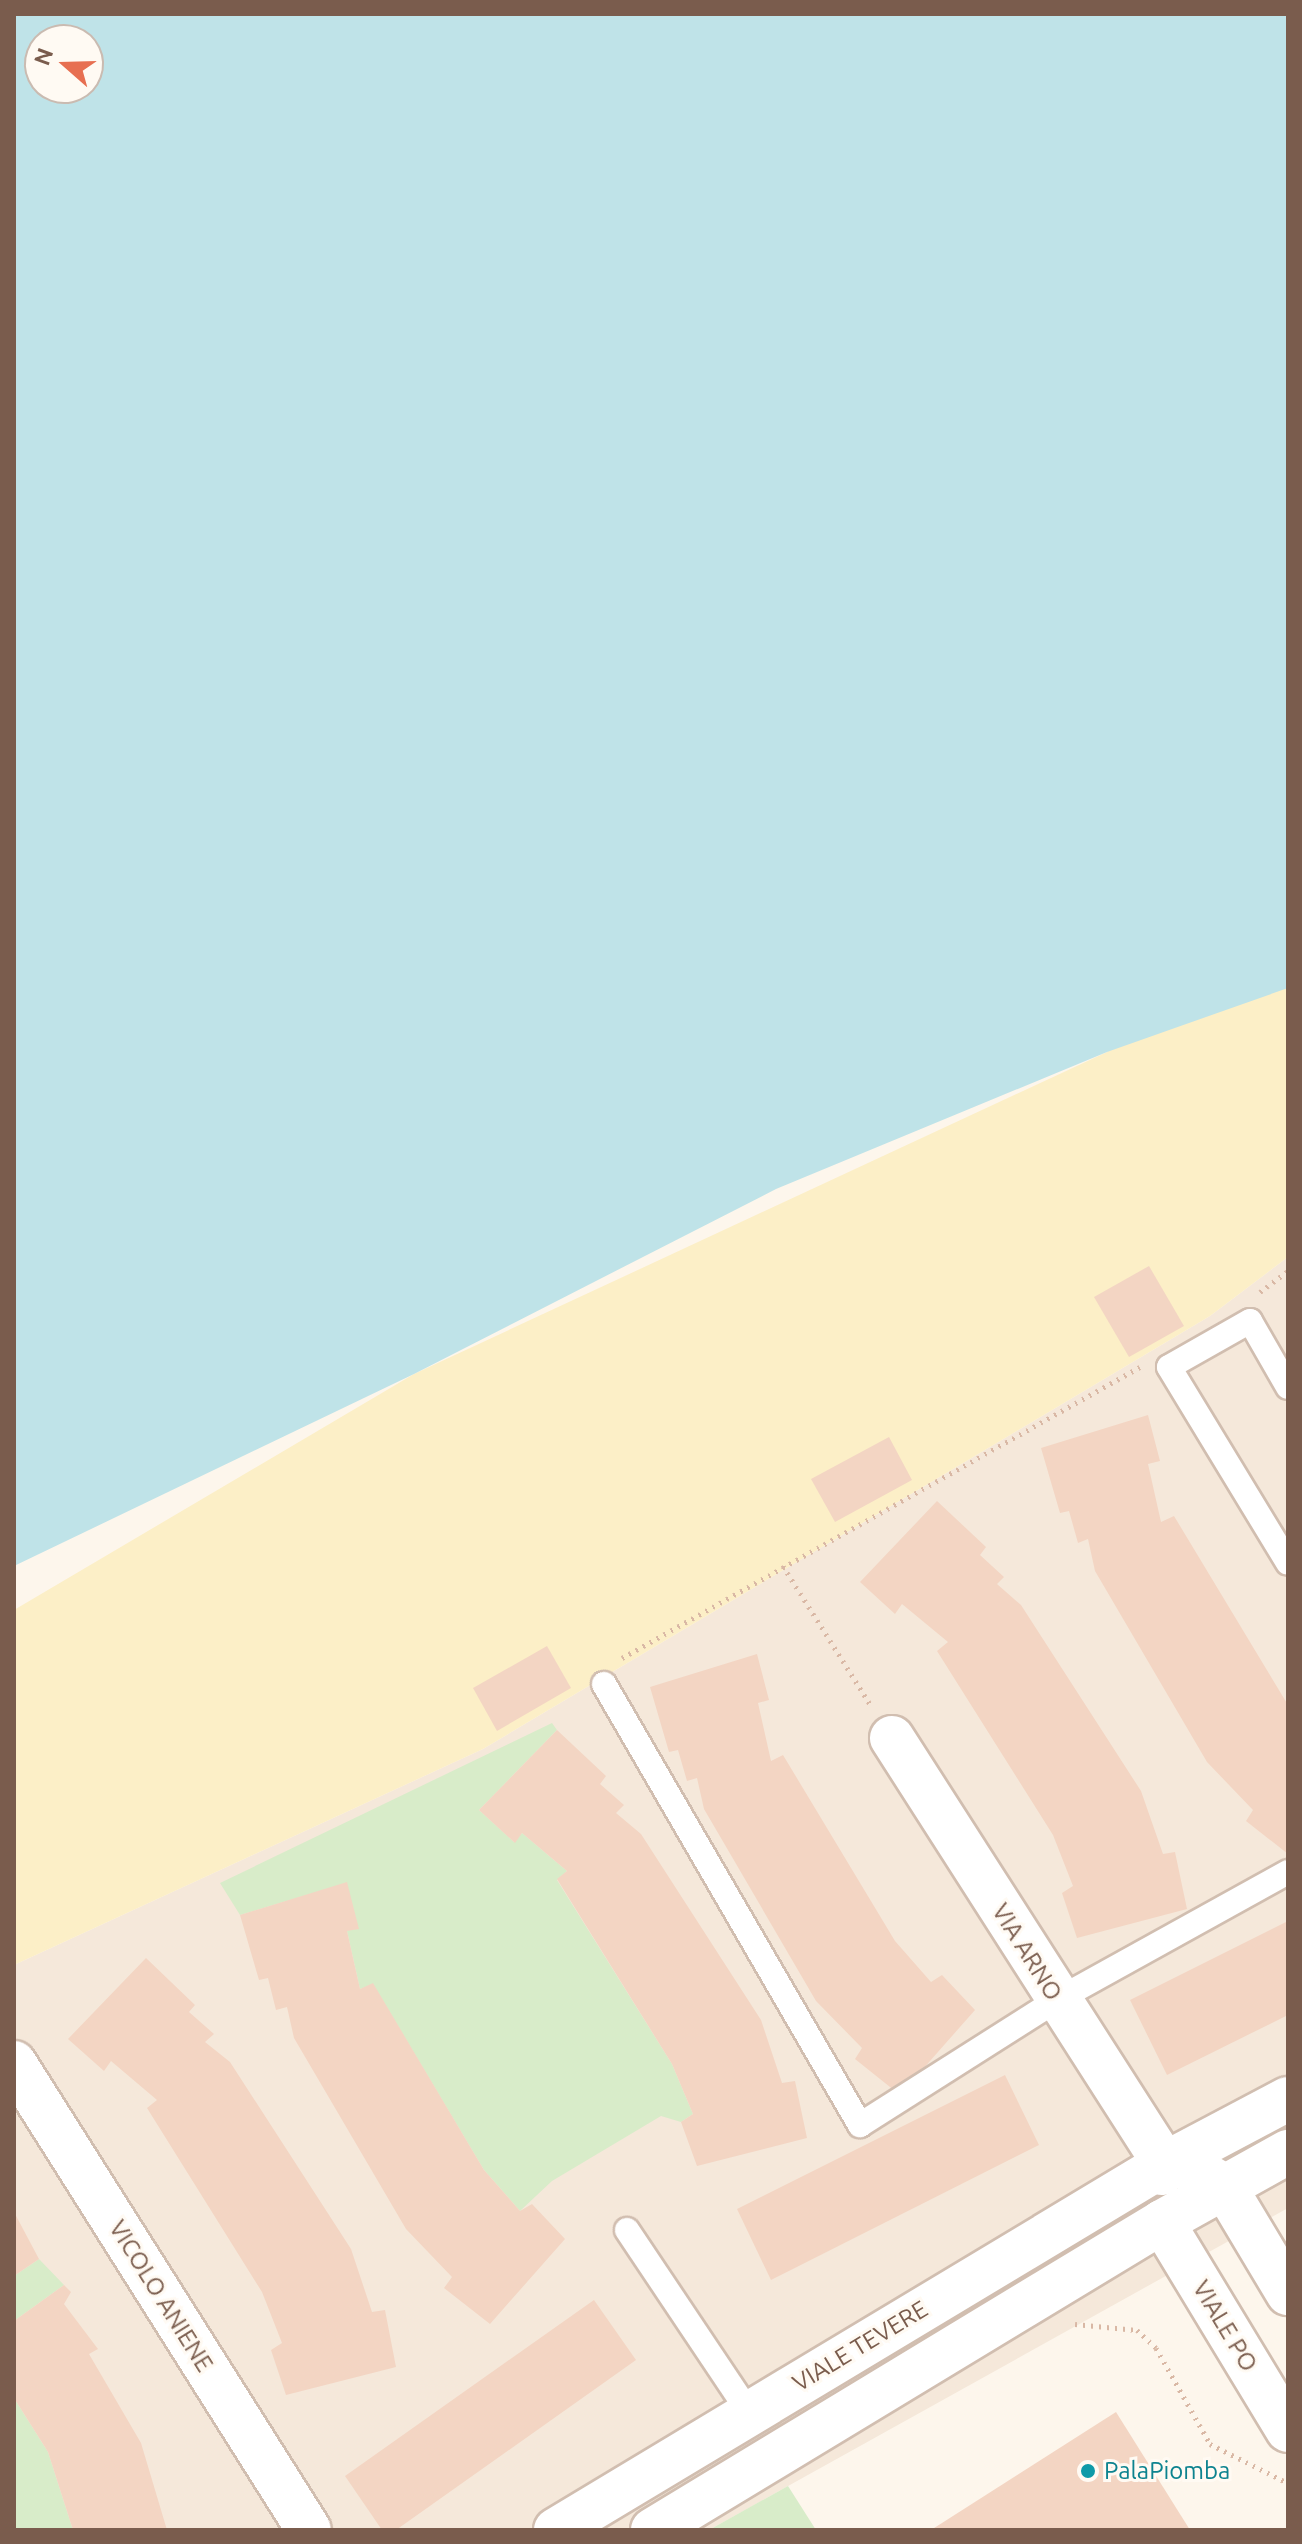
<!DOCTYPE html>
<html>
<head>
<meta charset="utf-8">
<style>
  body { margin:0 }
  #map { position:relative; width:1302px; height:2544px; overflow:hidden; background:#fdf6ec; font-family:Ubuntu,sans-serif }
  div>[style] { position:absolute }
  .residential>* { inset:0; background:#f5e8da }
  .green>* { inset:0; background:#d8ecc9 }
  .sand>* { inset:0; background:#fcefc7 }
  .water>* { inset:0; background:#bfe3e8 }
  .building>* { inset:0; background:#f3d5c3 }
  .path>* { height:5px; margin-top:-2.5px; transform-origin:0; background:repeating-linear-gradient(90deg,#d9b8a5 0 2px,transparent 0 8px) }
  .roads { filter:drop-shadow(2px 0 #d1beb0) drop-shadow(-2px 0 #d1beb0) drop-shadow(0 2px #d1beb0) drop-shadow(0 -2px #d1beb0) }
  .lane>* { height:24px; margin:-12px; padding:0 12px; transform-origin:12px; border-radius:12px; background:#fff }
  .street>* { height:44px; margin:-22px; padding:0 22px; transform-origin:22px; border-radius:22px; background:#fff }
  .secondary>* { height:44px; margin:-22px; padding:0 22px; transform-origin:22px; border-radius:22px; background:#fff }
  .dots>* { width:22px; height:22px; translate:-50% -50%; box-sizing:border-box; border:4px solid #fffaf3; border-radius:50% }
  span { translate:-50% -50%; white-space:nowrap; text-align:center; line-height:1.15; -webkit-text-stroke:6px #fffaf3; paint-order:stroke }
  .street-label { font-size:24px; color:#7a5c4d }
  .culture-label { font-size:24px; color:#0d838f }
  .left { translate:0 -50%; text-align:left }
  .frame { position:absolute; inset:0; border:16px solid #7a5c4d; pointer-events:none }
  .north { position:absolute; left:24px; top:24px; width:80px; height:80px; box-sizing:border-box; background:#fffaf3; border:2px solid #cabbb1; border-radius:50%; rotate:290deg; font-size:22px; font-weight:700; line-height:32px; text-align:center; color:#7a5c4d }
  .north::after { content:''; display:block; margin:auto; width:28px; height:36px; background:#e76f51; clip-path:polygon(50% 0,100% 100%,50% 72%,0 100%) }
</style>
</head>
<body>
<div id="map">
  <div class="residential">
    <i style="clip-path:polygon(1288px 1257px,1288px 2208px,709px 2530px,14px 2530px,14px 1965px,483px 1749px,1210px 1316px)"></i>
  </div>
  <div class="green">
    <i style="clip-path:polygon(552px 1723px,557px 1730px,479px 1810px,514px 1842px,522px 1833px,567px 1871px,557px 1880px,672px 2064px,693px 2114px,681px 2122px,661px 2116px,552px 2181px,520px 2211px,484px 2170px,373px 1984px,360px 1989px,347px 1931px,347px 1883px,240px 1915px,220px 1883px)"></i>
    <i style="clip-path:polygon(39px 2259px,64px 2285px,14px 2321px,14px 2276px)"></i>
    <i style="clip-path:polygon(14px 2398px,48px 2452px,73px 2530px,14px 2530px)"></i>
    <i style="clip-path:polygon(788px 2486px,816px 2530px,709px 2530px)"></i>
  </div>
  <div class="sand">
    <i style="clip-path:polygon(1288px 941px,1288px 1257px,1210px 1316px,483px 1749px,14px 1965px,14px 1610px,414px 1374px,1107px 1052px,1176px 993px)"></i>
  </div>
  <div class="water">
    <i style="clip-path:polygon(evenodd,14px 14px,1288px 14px,1288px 988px,1107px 1052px,776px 1189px,414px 1374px,14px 1566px,14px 14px,40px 40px,88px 40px,88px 88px,40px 88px,40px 40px)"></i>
  </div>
  <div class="building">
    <i style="clip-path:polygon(1149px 1266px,1184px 1326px,1129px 1357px,1094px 1297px)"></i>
    <i style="clip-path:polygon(1148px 1415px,1160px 1461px,1148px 1464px,1161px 1522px,1174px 1516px,1288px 1705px,1288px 1854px,1246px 1821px,1253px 1810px,1207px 1762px,1095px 1571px,1088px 1539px,1078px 1543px,1069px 1511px,1060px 1513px,1041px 1448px)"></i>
    <i style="clip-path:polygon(889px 1437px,912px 1480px,835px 1522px,811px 1479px)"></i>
    <i style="clip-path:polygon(937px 1501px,986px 1547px,980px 1555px,1004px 1577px,997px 1584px,1021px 1605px,1141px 1791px,1163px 1854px,1175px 1852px,1187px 1909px,1077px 1938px,1062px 1893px,1073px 1886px,1053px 1835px,937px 1651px,948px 1642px,902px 1604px,895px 1614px,860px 1582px)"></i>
    <i style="clip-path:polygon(547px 1646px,571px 1688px,497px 1731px,473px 1688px)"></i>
    <i style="clip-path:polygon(757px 1654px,769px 1700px,758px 1703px,771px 1761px,783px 1755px,895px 1941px,931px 1982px,942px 1975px,975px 2010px,900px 2095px,855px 2059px,862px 2048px,816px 2001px,704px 1809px,697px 1778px,687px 1781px,678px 1750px,669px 1752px,650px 1687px)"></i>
    <i style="clip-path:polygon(557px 1730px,606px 1776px,600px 1784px,624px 1805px,616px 1813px,641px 1834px,761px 2020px,782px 2083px,795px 2081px,807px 2138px,697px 2166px,681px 2122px,693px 2114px,672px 2064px,557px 1879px,567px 1871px,522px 1833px,515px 1843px,479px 1810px)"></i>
    <i style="clip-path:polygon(347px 1882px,359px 1929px,347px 1931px,360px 1989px,373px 1983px,484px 2170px,520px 2211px,532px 2204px,565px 2239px,490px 2324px,444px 2288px,452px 2277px,406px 2229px,294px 2038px,287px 2007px,276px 2010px,268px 1978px,259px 1980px,240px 1915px)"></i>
    <i style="clip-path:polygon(1288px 1921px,1288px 2015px,1167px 2075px,1130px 2000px)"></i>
    <i style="clip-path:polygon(146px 1958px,195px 2005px,189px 2012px,214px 2034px,205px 2042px,230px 2062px,351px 2249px,372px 2312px,385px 2310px,396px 2367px,286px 2395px,271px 2350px,282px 2343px,262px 2292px,147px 2108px,157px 2100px,111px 2061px,104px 2071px,68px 2039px)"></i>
    <i style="clip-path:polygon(1005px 2075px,1039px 2145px,771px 2280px,737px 2209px)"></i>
    <i style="clip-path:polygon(14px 2212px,39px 2259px,14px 2276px)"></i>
    <i style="clip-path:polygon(64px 2285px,71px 2292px,64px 2304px,98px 2349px,89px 2354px,141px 2443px,167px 2530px,73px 2530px,48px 2452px,14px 2398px,14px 2321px)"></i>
    <i style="clip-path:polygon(594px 2300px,636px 2360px,396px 2530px,382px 2530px,345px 2476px)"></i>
    <i style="clip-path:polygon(1116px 2412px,1190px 2530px,931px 2530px)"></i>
  </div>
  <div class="path">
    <i style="left:1260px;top:1292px;width:35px;rotate:-37deg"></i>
    <i style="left:783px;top:1566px;width:163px;rotate:57.8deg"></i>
    <i style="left:622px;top:1658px;width:594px;rotate:-29.33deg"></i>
    <i style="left:1075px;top:2324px;width:62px;rotate:5.5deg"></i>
    <i style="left:1137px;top:2330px;width:26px;rotate:43deg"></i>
    <i style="left:1156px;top:2348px;width:110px;rotate:60.6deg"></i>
    <i style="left:1210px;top:2444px;width:87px;rotate:26.6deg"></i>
  </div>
  <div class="roads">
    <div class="lane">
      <i style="left:1288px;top:1387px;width:76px;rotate:-119.9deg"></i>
      <i style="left:1250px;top:1321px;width:93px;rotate:150.4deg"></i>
      <i style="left:1169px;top:1367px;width:229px;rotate:58.7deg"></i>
      <i style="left:604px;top:1684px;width:510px;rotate:59.86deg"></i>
      <i style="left:860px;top:2125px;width:233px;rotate:-32.4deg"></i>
      <i style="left:1057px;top:2000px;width:264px;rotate:-29deg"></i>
      <i style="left:627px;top:2230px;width:219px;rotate:56.2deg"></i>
    </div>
    <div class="street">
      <i style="left:892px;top:1738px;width:506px;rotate:57.35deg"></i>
      <i style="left:14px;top:2063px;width:552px;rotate:57.72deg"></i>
      <i style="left:1162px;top:2173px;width:9px;rotate:-72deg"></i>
      <i style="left:1165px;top:2164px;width:139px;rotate:-27.9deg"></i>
      <i style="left:556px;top:2530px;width:711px;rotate:-31.01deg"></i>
      <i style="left:1165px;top:2164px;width:29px;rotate:8deg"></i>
      <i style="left:1194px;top:2168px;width:35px;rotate:31deg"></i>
      <i style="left:653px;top:2530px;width:595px;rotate:-31.18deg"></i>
      <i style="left:1162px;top:2222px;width:144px;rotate:-29.1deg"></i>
    </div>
    <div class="secondary">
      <i style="left:1224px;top:2186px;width:125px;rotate:59.1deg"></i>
      <i style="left:1162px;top:2222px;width:243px;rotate:58.8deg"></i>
    </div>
  </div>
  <div class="dots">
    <i style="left:1088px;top:2471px;background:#0f9aa8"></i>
  </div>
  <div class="street-label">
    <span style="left:1027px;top:1952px;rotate:58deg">VIA ARNO</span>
    <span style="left:161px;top:2296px;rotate:58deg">VICOLO ANIENE</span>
    <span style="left:1225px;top:2326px;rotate:59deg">VIALE PO</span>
    <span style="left:860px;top:2346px;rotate:-31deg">VIALE TEVERE</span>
  </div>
  <div class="culture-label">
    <span class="left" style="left:1104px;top:2471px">PalaPiomba</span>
  </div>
  <div class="frame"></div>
  <div class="north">N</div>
</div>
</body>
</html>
